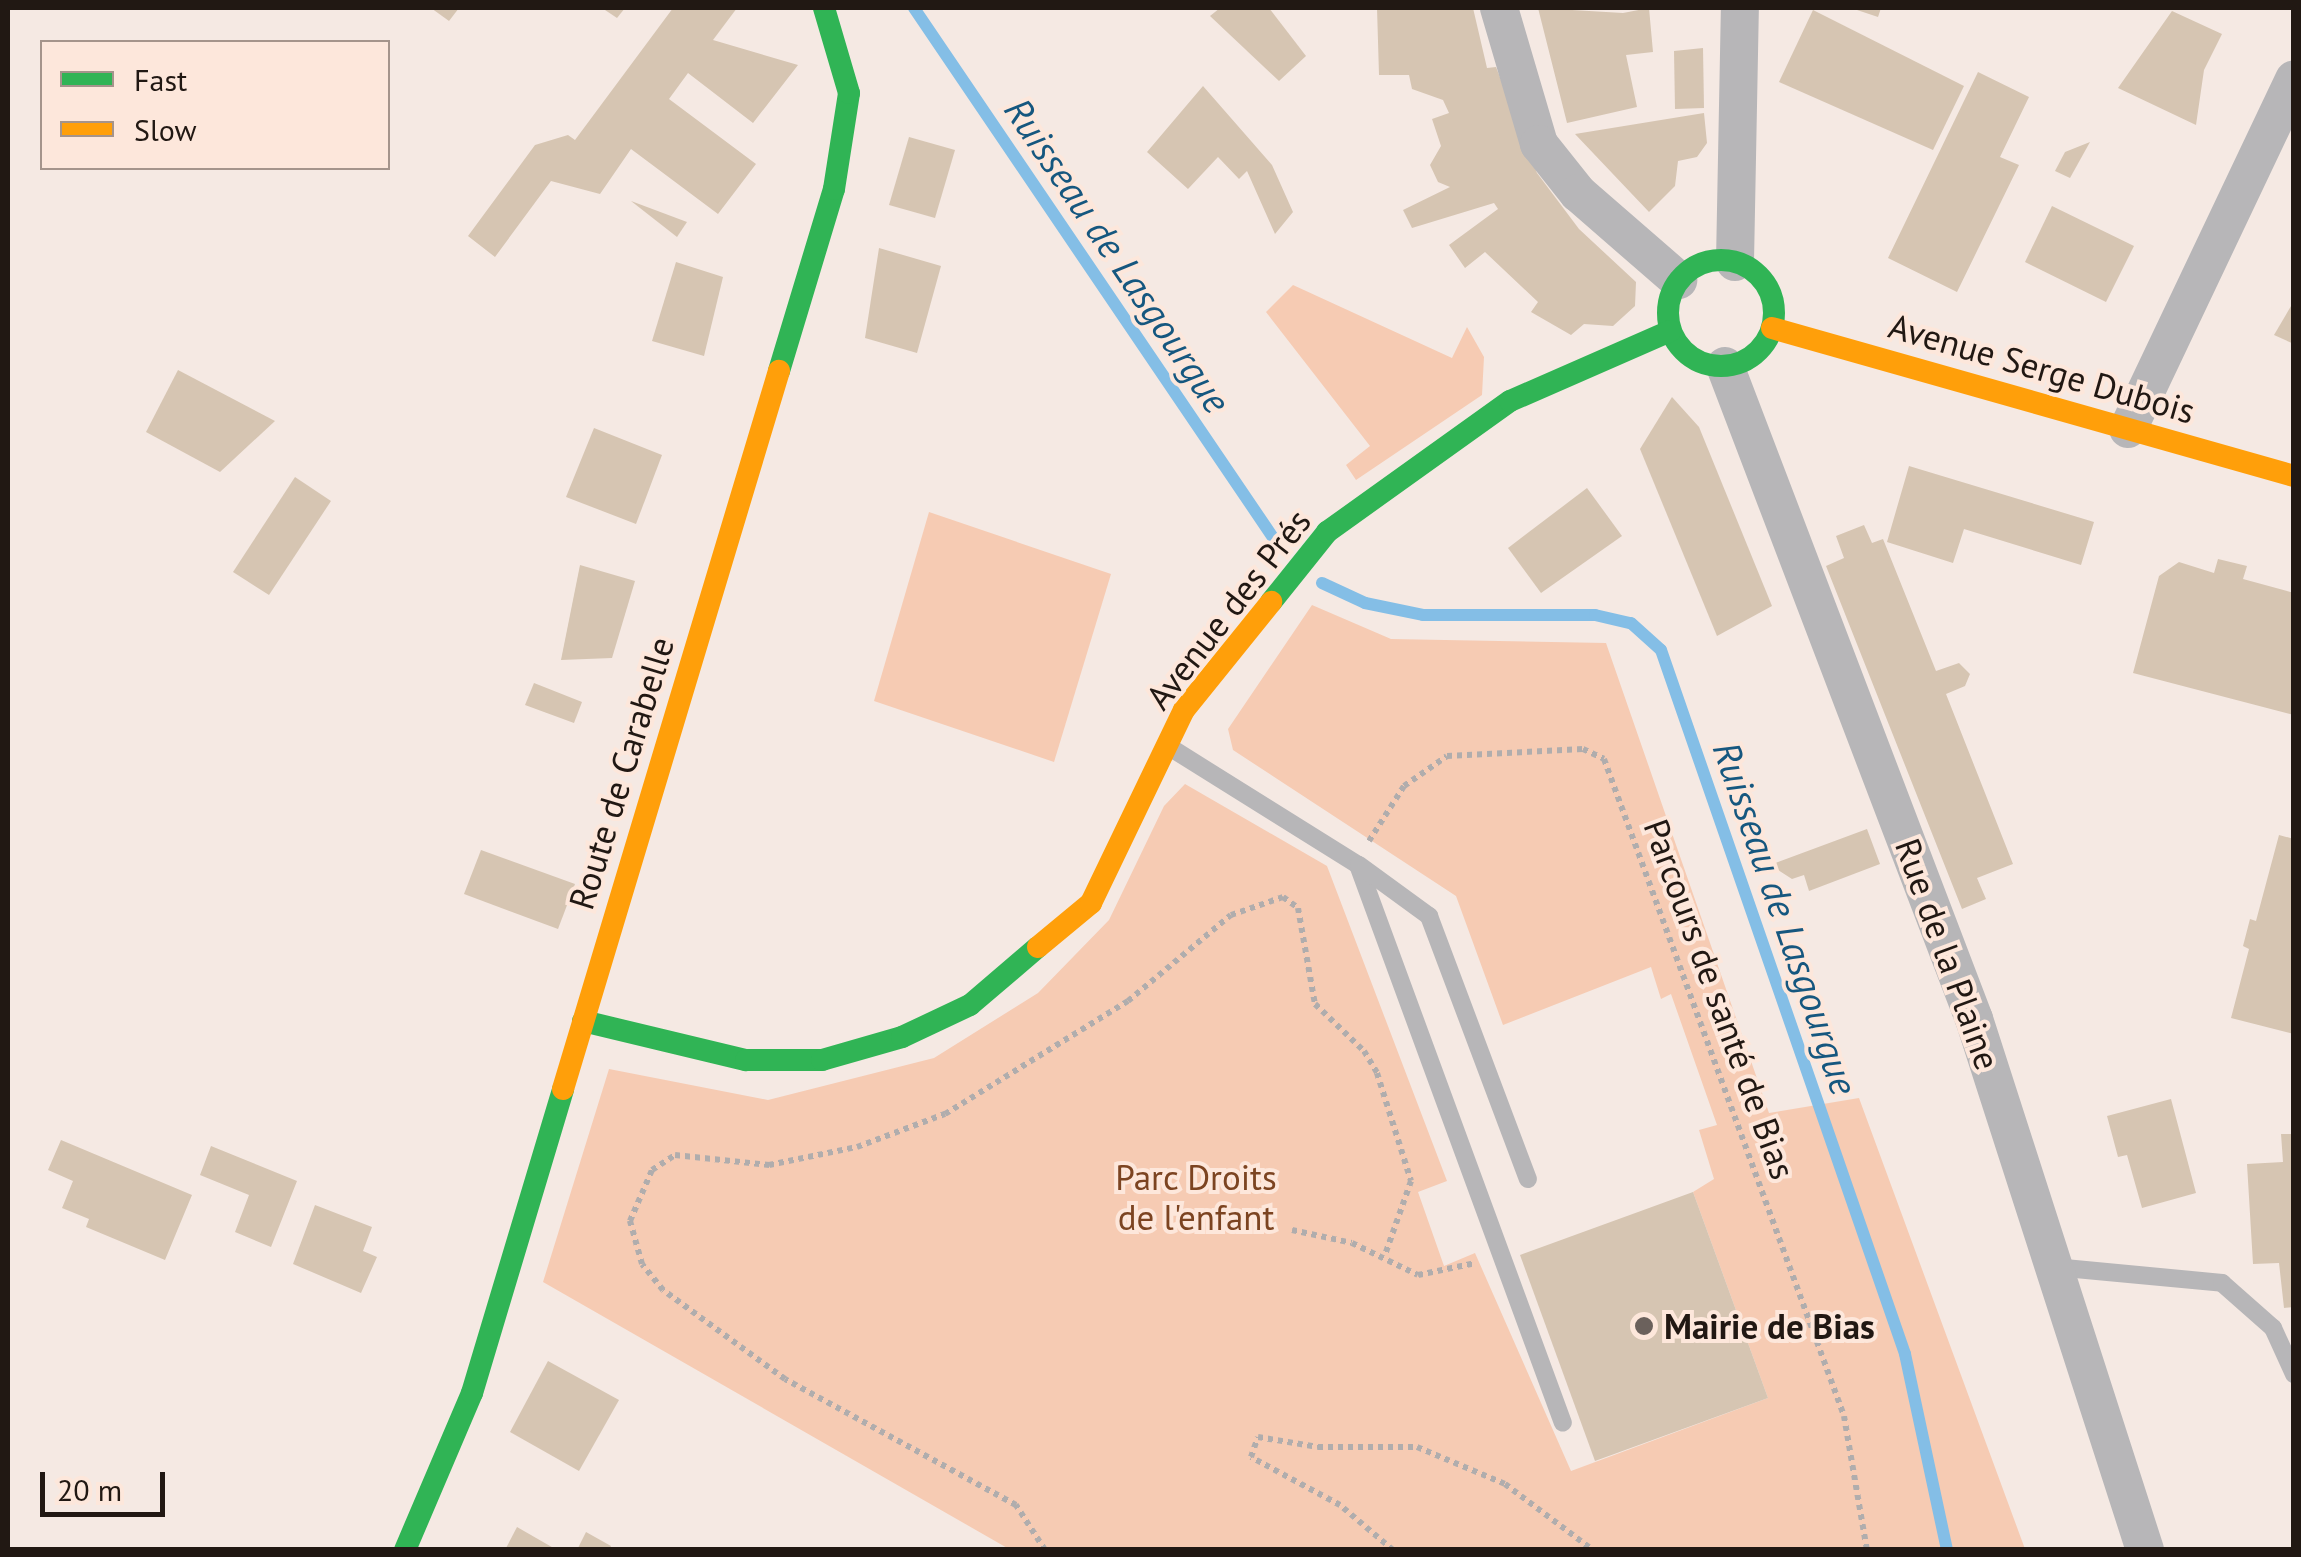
<!DOCTYPE html>
<html>
<head>
<meta charset="utf-8">
<style>
  body { margin:0 }
  #map { position:relative; width:2301px; height:1557px; overflow:hidden; background:#f5e9e3; font-family:"PT Sans",sans-serif }
  div>[style] { position:absolute }
  .green>* { inset:0; background:#f6cbb3 }
  .stream>* { height:12px; margin:-6px; padding:0 6px; transform-origin:6px; border-radius:6px; background:#84bee6 }
  .building>* { inset:0; background:#d6c5b2 }
  .path>* { height:6px; margin-top:-3px; transform-origin:0; background:repeating-linear-gradient(90deg,#b0adad 0 5px,transparent 0 10px) }
  .lane>* { height:18px; margin:-9px; padding:0 9px; transform-origin:9px; border-radius:9px; background:#b7b6b8 }
  .street>* { height:38px; margin:-19px; padding:0 19px; transform-origin:19px; border-radius:19px; background:#b7b6b8 }
  .fast>* { height:22px; margin:-11px; padding:0 11px; transform-origin:11px; border-radius:11px; background:#30b455 }
  .fast>.ring { margin:-11px; padding:0; box-sizing:content-box; background:none; border:22px solid #30b455; border-radius:50% }
  .slow>* { height:22px; margin:-11px; padding:0 11px; transform-origin:11px; border-radius:11px; background:#ff9f0a }
  .dots>* { width:28px; height:28px; translate:-50% -50%; box-sizing:border-box; border:5px solid #fde7db; border-radius:50% }
  span { translate:-50% -50%; white-space:nowrap; text-align:center; line-height:1.15; -webkit-text-stroke:8px #fde7db; paint-order:stroke }
  .street-label { font-size:35px; color:#211813 }
  .park-label { font-size:35px; color:#7c4421 }
  .poi-label { font-size:35px; color:#211813; font-weight:700 }
  .left { translate:0 -50%; text-align:left }
  .water-label { font-size:38px; color:#16577f; font-style:italic }
  .frame { position:absolute; inset:0; border:10px solid #211813; pointer-events:none }
  .legend { position:absolute; left:40px; top:40px; width:350px; height:130px; box-sizing:border-box; background:#fde7db; border:2px solid #a5948b; margin:0; padding:12px 18px; list-style:none; font-size:30px; color:#211813 }
  .legend li { display:flex; align-items:center; gap:20px; height:50px }
  .legend b { width:50px; border:2px solid #a5948b }
  .scale { position:absolute; left:40px; top:1472px; width:125px; height:45px; box-sizing:border-box; border:5px solid #211813; border-top:0; padding-left:12px; font-size:30px; line-height:35px; white-space:nowrap; color:#211813; -webkit-text-stroke:8px #fde7db; paint-order:stroke }
</style>
</head>
<body>
<div id="map">
  <div class="green">
    <i style="clip-path:polygon(1293px 285px,1452px 358px,1467px 327px,1484px 357px,1482px 395px,1356px 480px,1346px 465px,1370px 446px,1266px 312px)"></i>
    <i style="clip-path:polygon(929px 512px,1111px 574px,1054px 762px,874px 701px)"></i>
    <i style="clip-path:polygon(1312px 605px,1391px 639px,1606px 643px,1769px 1113px,1859px 1098px,2025px 1549px,1009px 1549px,543px 1282px,609px 1069px,768px 1100px,934px 1058px,1038px 993px,1109px 920px,1164px 806px,1185px 784px,1327px 866px,1447px 1181px,1418px 1192px,1444px 1266px,1475px 1253px,1571px 1471px,1768px 1398px,1693px 1192px,1714px 1179px,1699px 1130px,1717px 1125px,1671px 994px,1661px 999px,1651px 967px,1503px 1025px,1456px 896px,1233px 750px,1228px 729px)"></i>
  </div>
  <div class="stream">
    <i style="left:914px;top:8px;width:638px;rotate:55.86deg"></i>
    <i style="left:1322px;top:583px;width:47px;rotate:24.9deg"></i>
    <i style="left:1365px;top:603px;width:59px;rotate:11.7deg"></i>
    <i style="left:1423px;top:615px;width:172px"></i>
    <i style="left:1595px;top:615px;width:37px;rotate:13deg"></i>
    <i style="left:1631px;top:623px;width:40px;rotate:42deg"></i>
    <i style="left:1661px;top:650px;width:745px;rotate:70.88deg"></i>
    <i style="left:1905px;top:1354px;width:200px;rotate:77.9deg"></i>
  </div>
  <div class="building">
    <i style="clip-path:polygon(431px 8px,459px 8px,449px 21px)"></i>
    <i style="clip-path:polygon(602px 8px,625px 8px,617px 18px)"></i>
    <i style="clip-path:polygon(673px 8px,737px 8px,713px 40px,798px 65px,753px 123px,688px 73px,669px 99px,756px 164px,718px 214px,631px 149px,600px 194px,551px 181px,495px 257px,468px 236px,535px 145px,568px 135px,575px 140px)"></i>
    <i style="clip-path:polygon(1220px 8px,1269px 8px,1306px 56px,1279px 81px,1210px 16px)"></i>
    <i style="clip-path:polygon(1377px 8px,1473px 8px,1487px 68px,1496px 67px,1537px 173px,1579px 229px,1636px 282px,1635px 306px,1613px 326px,1584px 324px,1571px 335px,1531px 312px,1538px 302px,1485px 252px,1465px 268px,1449px 245px,1498px 209px,1494px 203px,1412px 228px,1403px 210px,1450px 187px,1438px 182px,1430px 165px,1441px 146px,1432px 119px,1449px 113px,1443px 100px,1412px 89px,1409px 75px,1379px 75px)"></i>
    <i style="clip-path:polygon(1538px 8px,1623px 13px,1649px 8px,1653px 52px,1626px 55px,1637px 107px,1567px 123px)"></i>
    <i style="clip-path:polygon(1851px 8px,1881px 8px,1878px 17px)"></i>
    <i style="clip-path:polygon(1813px 10px,1964px 86px,1933px 150px,1779px 82px)"></i>
    <i style="clip-path:polygon(2172px 11px,2222px 34px,2204px 70px,2196px 125px,2118px 88px)"></i>
    <i style="clip-path:polygon(1703px 48px,1704px 108px,1675px 109px,1674px 51px)"></i>
    <i style="clip-path:polygon(1978px 72px,2029px 97px,2000px 157px,2019px 165px,1957px 292px,1888px 258px)"></i>
    <i style="clip-path:polygon(1203px 86px,1272px 165px,1293px 212px,1275px 234px,1247px 171px,1239px 179px,1218px 157px,1188px 189px,1147px 152px)"></i>
    <i style="clip-path:polygon(1704px 113px,1707px 143px,1697px 157px,1678px 161px,1675px 186px,1649px 212px,1575px 134px)"></i>
    <i style="clip-path:polygon(909px 137px,955px 150px,935px 218px,889px 205px)"></i>
    <i style="clip-path:polygon(2090px 142px,2070px 178px,2055px 171px,2065px 152px)"></i>
    <i style="clip-path:polygon(631px 201px,687px 222px,677px 237px)"></i>
    <i style="clip-path:polygon(2052px 206px,2134px 246px,2106px 302px,2025px 262px)"></i>
    <i style="clip-path:polygon(879px 248px,941px 266px,917px 353px,865px 338px)"></i>
    <i style="clip-path:polygon(676px 262px,723px 277px,704px 356px,652px 341px)"></i>
    <i style="clip-path:polygon(2294px 301px,2294px 344px,2274px 335px)"></i>
    <i style="clip-path:polygon(178px 370px,275px 421px,220px 472px,146px 432px)"></i>
    <i style="clip-path:polygon(1672px 397px,1699px 427px,1772px 606px,1717px 636px,1640px 449px)"></i>
    <i style="clip-path:polygon(594px 428px,662px 455px,636px 524px,566px 497px)"></i>
    <i style="clip-path:polygon(1909px 466px,2094px 522px,2081px 565px,1964px 529px,1953px 563px,1887px 542px)"></i>
    <i style="clip-path:polygon(295px 477px,331px 501px,269px 595px,233px 572px)"></i>
    <i style="clip-path:polygon(1587px 488px,1622px 536px,1541px 593px,1508px 548px)"></i>
    <i style="clip-path:polygon(1864px 525px,1872px 543px,1883px 539px,1936px 671px,1959px 663px,1970px 674px,1965px 686px,1946px 694px,2013px 864px,1977px 878px,1986px 899px,1962px 909px,1826px 566px,1844px 558px,1836px 536px)"></i>
    <i style="clip-path:polygon(2218px 559px,2247px 566px,2243px 579px,2294px 593px,2294px 715px,2133px 673px,2159px 576px,2179px 562px,2214px 573px)"></i>
    <i style="clip-path:polygon(580px 565px,635px 581px,612px 658px,561px 660px)"></i>
    <i style="clip-path:polygon(534px 683px,582px 702px,574px 723px,525px 705px)"></i>
    <i style="clip-path:polygon(1867px 829px,1880px 864px,1809px 891px,1804px 875px,1792px 879px,1770px 865px)"></i>
    <i style="clip-path:polygon(2279px 835px,2294px 839px,2294px 1034px,2231px 1018px,2249px 949px,2243px 946px,2250px 919px,2256px 921px)"></i>
    <i style="clip-path:polygon(481px 850px,575px 884px,558px 929px,464px 894px)"></i>
    <i style="clip-path:polygon(2171px 1099px,2196px 1193px,2142px 1208px,2127px 1155px,2118px 1157px,2107px 1116px)"></i>
    <i style="clip-path:polygon(2281px 1134px,2294px 1134px,2294px 1307px,2284px 1308px,2279px 1263px,2253px 1264px,2247px 1164px,2283px 1162px)"></i>
    <i style="clip-path:polygon(61px 1140px,192px 1195px,165px 1260px,86px 1227px,89px 1219px,62px 1208px,73px 1181px,48px 1170px)"></i>
    <i style="clip-path:polygon(211px 1146px,297px 1181px,271px 1247px,235px 1232px,249px 1195px,200px 1175px)"></i>
    <i style="clip-path:polygon(1693px 1192px,1768px 1398px,1595px 1461px,1520px 1255px)"></i>
    <i style="clip-path:polygon(315px 1205px,372px 1227px,363px 1251px,377px 1257px,361px 1293px,293px 1264px)"></i>
    <i style="clip-path:polygon(548px 1361px,619px 1400px,579px 1471px,510px 1432px)"></i>
    <i style="clip-path:polygon(517px 1527px,557px 1550px,505px 1550px)"></i>
    <i style="clip-path:polygon(586px 1532px,611px 1546px,609px 1550px,577px 1550px)"></i>
  </div>
  <div class="path">
    <i style="left:1369px;top:841px;width:65px;rotate:-57.5deg"></i>
    <i style="left:1404px;top:786px;width:52px;rotate:-34.9deg"></i>
    <i style="left:1447px;top:756px;width:136px;rotate:-2.9deg"></i>
    <i style="left:1583px;top:749px;width:23px;rotate:25deg"></i>
    <i style="left:1604px;top:759px;width:699px;rotate:69.93deg"></i>
    <i style="left:1844px;top:1416px;width:136px;rotate:80.3deg"></i>
    <i style="left:1292px;top:1230px;width:61px;rotate:12.2deg"></i>
    <i style="left:1352px;top:1243px;width:73px;rotate:25.9deg"></i>
    <i style="left:1418px;top:1275px;width:59px;rotate:-11.7deg"></i>
    <i style="left:1045px;top:1550px;width:54px;rotate:-122.8deg"></i>
    <i style="left:1016px;top:1505px;width:263px;rotate:-151.4deg"></i>
    <i style="left:785px;top:1379px;width:151px;rotate:-143.9deg"></i>
    <i style="left:663px;top:1290px;width:33px;rotate:-129deg"></i>
    <i style="left:642px;top:1264px;width:45px;rotate:-105.6deg"></i>
    <i style="left:630px;top:1221px;width:56px;rotate:-66.7deg"></i>
    <i style="left:652px;top:1170px;width:27px;rotate:-33deg"></i>
    <i style="left:675px;top:1155px;width:95px;rotate:6.1deg"></i>
    <i style="left:769px;top:1165px;width:90px;rotate:-11.6deg"></i>
    <i style="left:857px;top:1147px;width:94px;rotate:-20.6deg"></i>
    <i style="left:945px;top:1114px;width:215px;rotate:-31.7deg"></i>
    <i style="left:1128px;top:1001px;width:134px;rotate:-39.9deg"></i>
    <i style="left:1231px;top:915px;width:55px;rotate:-19.1deg"></i>
    <i style="left:1283px;top:897px;width:19px;rotate:36deg"></i>
    <i style="left:1298px;top:908px;width:97px;rotate:80deg"></i>
    <i style="left:1315px;top:1004px;width:68px;rotate:43.8deg"></i>
    <i style="left:1364px;top:1051px;width:26px;rotate:59deg"></i>
    <i style="left:1377px;top:1073px;width:113px;rotate:72.5deg"></i>
    <i style="left:1411px;top:1181px;width:78px;rotate:109.4deg"></i>
    <i style="left:1393px;top:1550px;width:70px;rotate:-139.7deg"></i>
    <i style="left:1340px;top:1505px;width:101px;rotate:-151.7deg"></i>
    <i style="left:1251px;top:1457px;width:21px;rotate:-71deg"></i>
    <i style="left:1258px;top:1437px;width:61px;rotate:9.5deg"></i>
    <i style="left:1318px;top:1447px;width:99px"></i>
    <i style="left:1417px;top:1447px;width:95px;rotate:22.8deg"></i>
    <i style="left:1505px;top:1484px;width:110px;rotate:36.9deg"></i>
  </div>
  <div class="lane">
    <i style="left:1171px;top:748px;width:221px;rotate:32deg"></i>
    <i style="left:1358px;top:865px;width:594px;rotate:69.83deg"></i>
    <i style="left:1359px;top:865px;width:87px;rotate:36.1deg"></i>
    <i style="left:1429px;top:916px;width:281px;rotate:69.4deg"></i>
    <i style="left:2054px;top:1267px;width:169px;rotate:5.4deg"></i>
    <i style="left:2222px;top:1283px;width:68px;rotate:41.4deg"></i>
    <i style="left:2273px;top:1328px;width:51px;rotate:65.5deg"></i>
  </div>
  <div class="street">
    <i style="left:1499px;top:8px;width:142px;rotate:73.6deg"></i>
    <i style="left:1539px;top:144px;width:63px;rotate:51.5deg"></i>
    <i style="left:1578px;top:193px;width:133px;rotate:41deg"></i>
    <i style="left:1735px;top:262px;width:254px;rotate:-88.9deg"></i>
    <i style="left:1725px;top:366px;width:699px;rotate:69.13deg"></i>
    <i style="left:1974px;top:1019px;width:558px;rotate:72.15deg"></i>
    <i style="left:2128px;top:429px;width:387px;rotate:-64.6deg"></i>
  </div>
  <div class="fast">
    <i class="ring" style="left:1668px;top:260px;width:84px;height:84px"></i>
    <i style="left:779px;top:371px;width:190px;rotate:-73.2deg"></i>
    <i style="left:834px;top:189px;width:97px;rotate:-81.1deg"></i>
    <i style="left:849px;top:93px;width:89px;rotate:-106.4deg"></i>
    <i style="left:1271px;top:602px;width:90px;rotate:-51.3deg"></i>
    <i style="left:1327px;top:532px;width:225px;rotate:-35.6deg"></i>
    <i style="left:1510px;top:401px;width:175px;rotate:-23.6deg"></i>
    <i style="left:583px;top:1021px;width:168px;rotate:13.5deg"></i>
    <i style="left:746px;top:1060px;width:76px"></i>
    <i style="left:822px;top:1060px;width:83px;rotate:-16deg"></i>
    <i style="left:902px;top:1037px;width:75px;rotate:-25.2deg"></i>
    <i style="left:970px;top:1005px;width:89px;rotate:-40.5deg"></i>
    <i style="left:405px;top:1550px;width:171px;rotate:-66.9deg"></i>
    <i style="left:472px;top:1393px;width:317px;rotate:-73.3deg"></i>
  </div>
  <div class="slow">
    <i style="left:1772px;top:328px;width:543px;rotate:15.83deg"></i>
    <i style="left:1038px;top:947px;width:69px;rotate:-39.7deg"></i>
    <i style="left:1091px;top:903px;width:214px;rotate:-64.3deg"></i>
    <i style="left:1184px;top:710px;width:139px;rotate:-51.1deg"></i>
    <i style="left:563px;top:1089px;width:750px;rotate:-73.26deg"></i>
  </div>
  <div class="dots">
    <i style="left:1644px;top:1326px;background:#6b615c"></i>
  </div>
  <div class="street-label">
    <span style="left:2042px;top:368px;rotate:16deg">Avenue Serge Dubois</span>
    <span style="left:1228px;top:609px;rotate:-52deg">Avenue des Prés</span>
    <span style="left:621px;top:773px;rotate:-73deg">Route de Carabelle</span>
    <span style="left:1948px;top:954px;rotate:70deg">Rue de la Plaine</span>
    <span style="left:1720px;top:999px;rotate:70deg">Parcours de santé de Bias</span>
  </div>
  <div class="park-label">
    <span style="left:1196px;top:1197px">Parc Droits<br>de l'enfant</span>
  </div>
  <div class="poi-label">
    <span class="left" style="left:1664px;top:1326px">Mairie de Bias</span>
  </div>
  <div class="water-label">
    <span style="left:1118px;top:255px;rotate:56deg">Ruisseau de Lasgourgue</span>
    <span style="left:1786px;top:918px;rotate:71deg">Ruisseau de Lasgourgue</span>
  </div>
  <div class="frame"></div>
  <ul class="legend">
  <li><b style="height:12px;background:#30b455"></b>Fast</li>
  <li><b style="height:12px;background:#ff9f0a"></b>Slow</li>
  </ul>
  <div class="scale">20 m</div>
</div>
</body>
</html>
